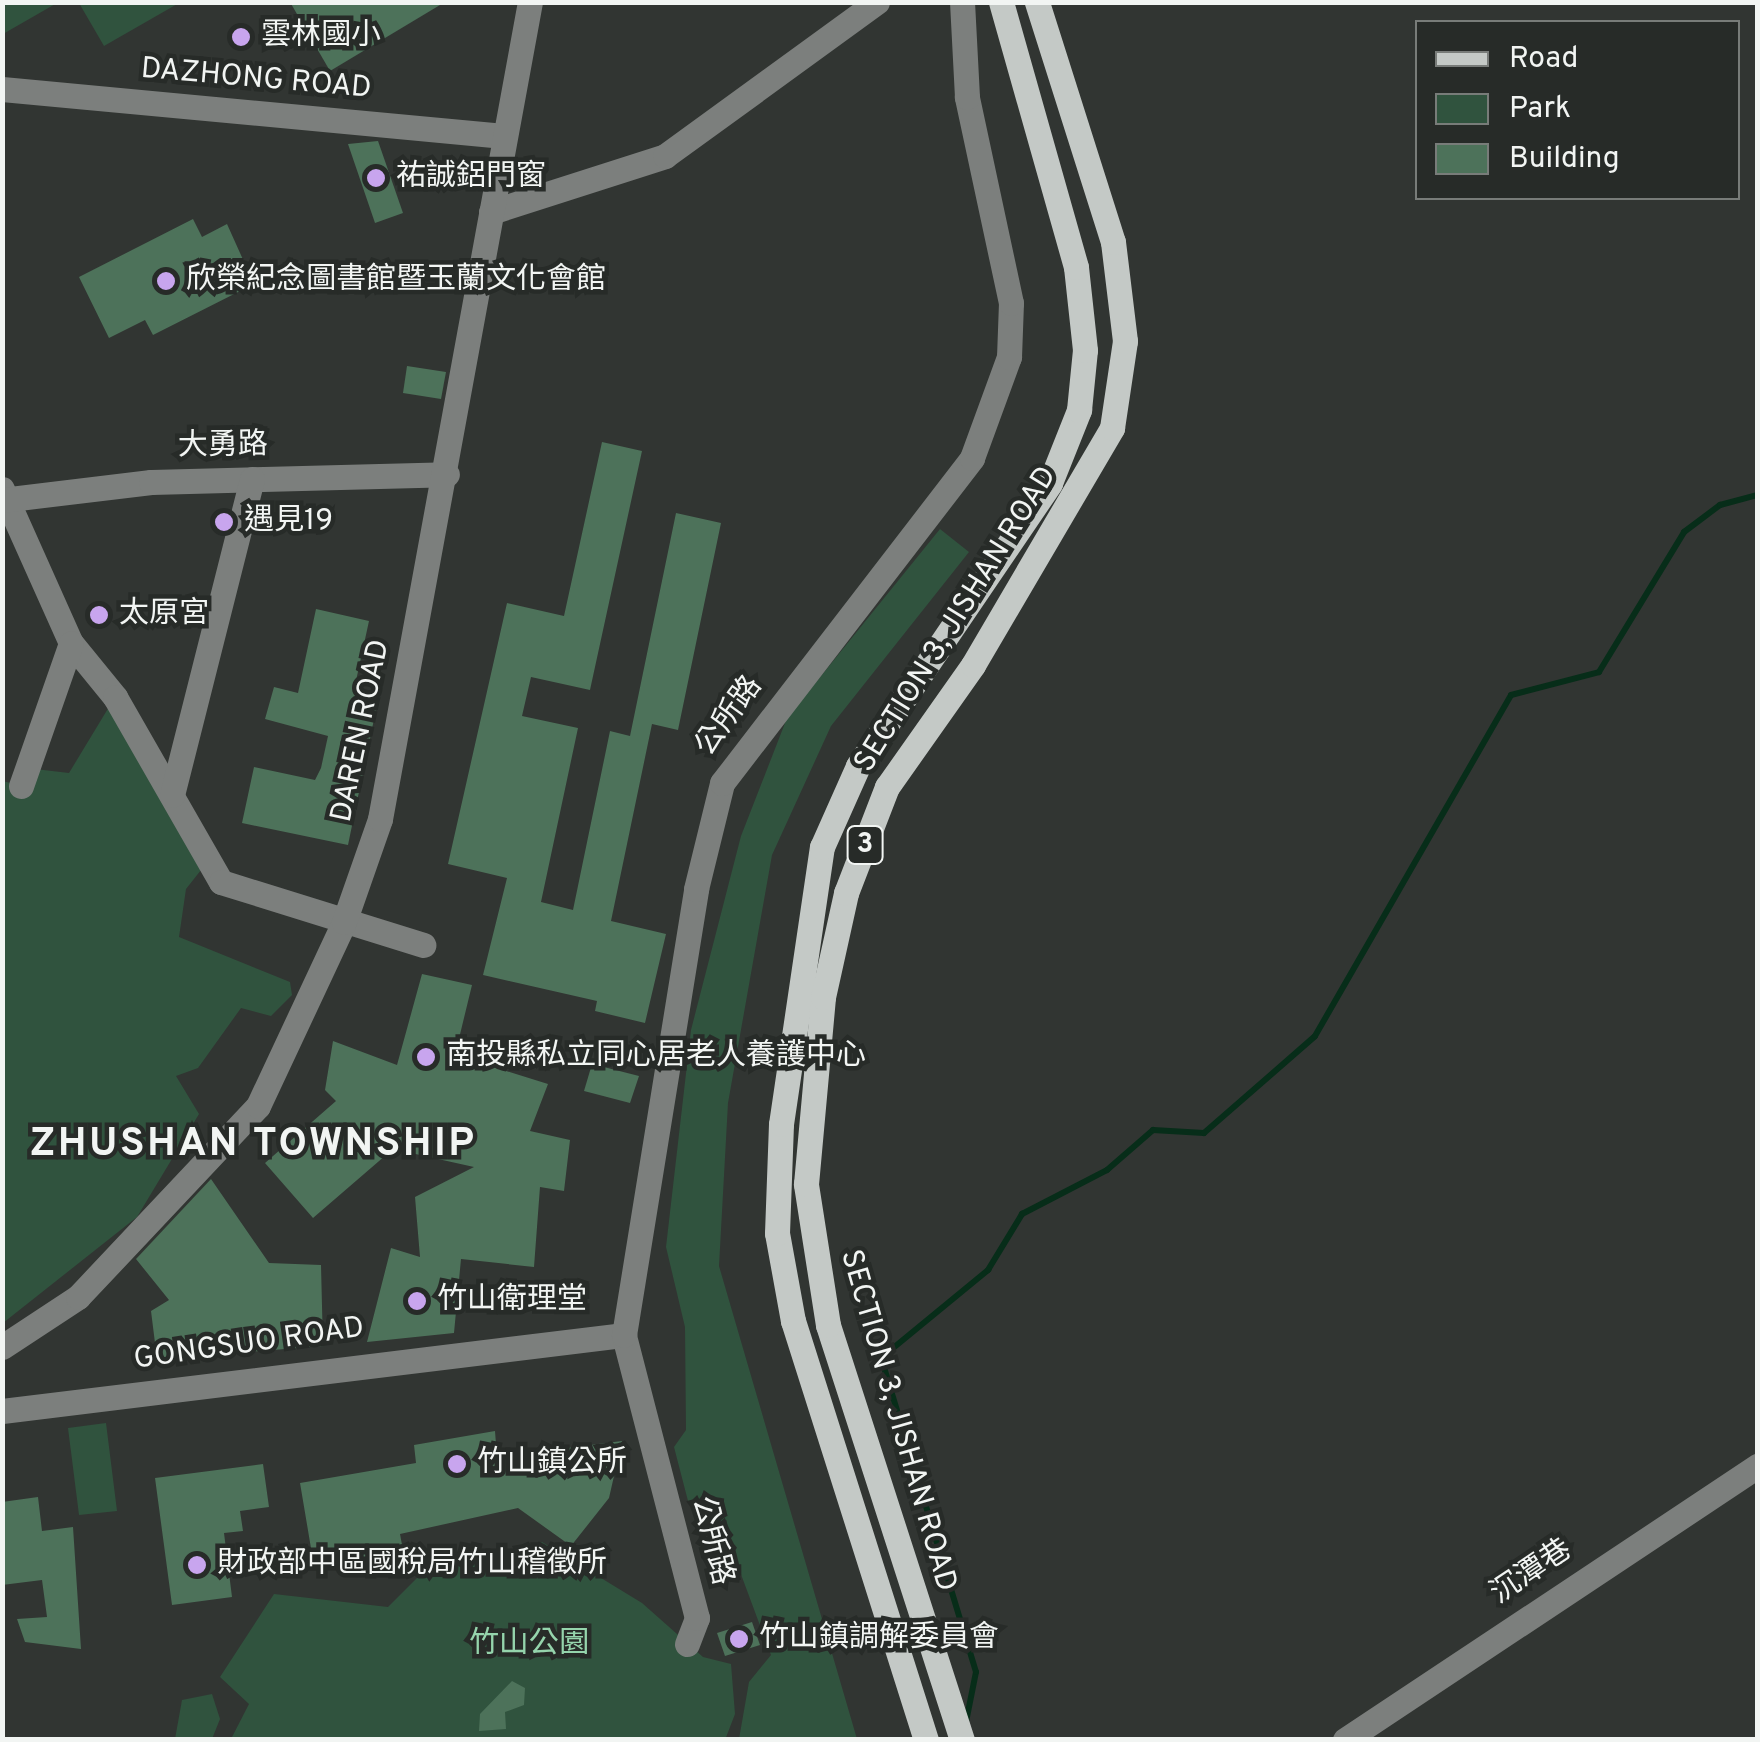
<!DOCTYPE html>
<html>
<head>
<meta charset="utf-8">
<style>
  body { margin:0 }
  #map { position:relative; width:1760px; height:1742px; overflow:hidden; background:#313532; font-family:Overpass,"Noto Sans TC",sans-serif }
  div>[style] { position:absolute }
  .green>* { inset:0; background:#30533e }
  .stream>* { height:6px; margin:-3px; padding:0 3px; transform-origin:3px; border-radius:3px; background:#072d19 }
  .building>* { inset:0; background:#4d725a }
  .minor>* { height:25px; margin:-12.5px; padding:0 12.5px; transform-origin:12.5px; border-radius:12.5px; background:#7c7f7d }
  .major>* { height:25px; margin:-12.5px; padding:0 12.5px; transform-origin:12.5px; border-radius:12.5px; background:#c4c9c6 }
  .dots>* { width:28px; height:28px; translate:-50% -50%; box-sizing:border-box; border:5px solid #272b28; border-radius:50% }
  span { translate:-50% -50%; white-space:nowrap; text-align:center; line-height:1.15; -webkit-text-stroke:9px #272b28; paint-order:stroke }
  .shield-label span { padding:2px 8px; background:#272b28; border:2px solid; border-radius:8px; -webkit-text-stroke-width:0 }
  .shield-label { font-size:28px; color:#f2f5f3; font-weight:700 }
  .poi-label { font-size:30px; color:#f2f5f3 }
  .left { translate:0 -50%; text-align:left }
  .street-label { font-size:30px; color:#f2f5f3 }
  .park-label { font-size:30px; color:#95d4ac }
  .district-label { font-size:40px; color:#f2f5f3; font-weight:700; letter-spacing:2.5px }
  .frame { position:absolute; inset:0; border:5px solid #f2f5f3; pointer-events:none }
  .legend { position:absolute; left:1415px; top:20px; width:325px; height:180px; box-sizing:border-box; background:#272b28; border:2px solid #787c79; margin:0; padding:12px 18px; list-style:none; font-size:30px; color:#f2f5f3 }
  .legend li { display:flex; align-items:center; gap:20px; height:50px }
  .legend b { width:50px; border:2px solid #787c79 }
</style>
</head>
<body>
<div id="map">
  <div class="green">
    <i style="clip-path:polygon(3px 2px,57px 2px,57px 3px,3px 34px)"></i>
    <i style="clip-path:polygon(79px 3px,179px 3px,104px 46px)"></i>
    <i style="clip-path:polygon(940px 529px,969px 552px,831px 726px,772px 855px,728px 1103px,719px 1266px,857px 1739px,739px 1739px,749px 1682px,771px 1655px,713px 1499px,688px 1501px,674px 1447px,686px 1430px,685px 1327px,666px 1247px,691px 1030px,741px 836px,787px 718px)"></i>
    <i style="clip-path:polygon(115px 697px,205px 865px,186px 889px,179px 937px,290px 982px,292px 995px,271px 1016px,241px 1008px,198px 1068px,176px 1076px,199px 1114px,137px 1217px,3px 1323px,3px 781px,21px 786px,35px 769px,69px 773px)"></i>
    <i style="clip-path:polygon(106px 1423px,117px 1511px,79px 1515px,68px 1428px)"></i>
    <i style="clip-path:polygon(542px 1542px,642px 1603px,703px 1657px,731px 1664px,735px 1714px,725px 1740px,231px 1739px,249px 1704px,220px 1677px,274px 1594px,388px 1607px,417px 1578px)"></i>
    <i style="clip-path:polygon(212px 1694px,220px 1719px,212px 1739px,175px 1739px,182px 1700px)"></i>
  </div>
  <div class="stream">
    <i style="left:966px;top:1722px;width:51px;rotate:-78.7deg"></i>
    <i style="left:976px;top:1672px;width:328px;rotate:-106.8deg"></i>
    <i style="left:881px;top:1358px;width:139px;rotate:-39.4deg"></i>
    <i style="left:988px;top:1270px;width:66px;rotate:-58.7deg"></i>
    <i style="left:1022px;top:1214px;width:96px;rotate:-27.4deg"></i>
    <i style="left:1107px;top:1170px;width:61px;rotate:-41deg"></i>
    <i style="left:1153px;top:1130px;width:51px;rotate:3.4deg"></i>
    <i style="left:1204px;top:1133px;width:147px;rotate:-41.1deg"></i>
    <i style="left:1315px;top:1036px;width:393px;rotate:-60.1deg"></i>
    <i style="left:1511px;top:695px;width:91px;rotate:-14.6deg"></i>
    <i style="left:1599px;top:672px;width:164px;rotate:-58.7deg"></i>
    <i style="left:1684px;top:532px;width:45px;rotate:-36.9deg"></i>
    <i style="left:1720px;top:505px;width:39px;rotate:-15deg"></i>
  </div>
  <div class="building">
    <i style="clip-path:polygon(290px 2px,445px 2px,330px 71px)"></i>
    <i style="clip-path:polygon(378px 141px,403px 213px,375px 223px,348px 144px)"></i>
    <i style="clip-path:polygon(193px 219px,202px 237px,227px 224px,254px 284px,153px 335px,145px 320px,109px 338px,79px 277px)"></i>
    <i style="clip-path:polygon(407px 366px,446px 372px,441px 399px,403px 393px)"></i>
    <i style="clip-path:polygon(602px 442px,642px 451px,590px 690px,531px 677px,522px 716px,578px 728px,541px 902px,573px 910px,610px 731px,630px 736px,676px 513px,721px 523px,678px 730px,652px 724px,611px 921px,666px 934px,645px 1023px,595px 1011px,597px 1001px,483px 975px,507px 878px,448px 864px,507px 603px,564px 616px)"></i>
    <i style="clip-path:polygon(316px 609px,369px 621px,354px 690px,379px 695px,348px 845px,242px 823px,254px 767px,315px 780px,321px 768px,328px 736px,265px 719px,274px 687px,298px 693px)"></i>
    <i style="clip-path:polygon(422px 974px,472px 985px,455px 1055px,548px 1084px,530px 1131px,570px 1140px,564px 1191px,540px 1187px,534px 1267px,461px 1259px,454px 1333px,367px 1342px,391px 1248px,420px 1257px,415px 1197px,474px 1167px,393px 1149px,313px 1218px,265px 1163px,336px 1101px,325px 1090px,333px 1041px,397px 1065px)"></i>
    <i style="clip-path:polygon(592px 1064px,639px 1076px,630px 1103px,584px 1091px)"></i>
    <i style="clip-path:polygon(211px 1179px,269px 1263px,321px 1265px,323px 1346px,157px 1359px,151px 1311px,169px 1300px,136px 1259px)"></i>
    <i style="clip-path:polygon(495px 1431px,497px 1457px,622px 1441px,609px 1498px,571px 1546px,518px 1508px,400px 1534px,403px 1550px,314px 1566px,300px 1483px,416px 1463px,414px 1445px)"></i>
    <i style="clip-path:polygon(263px 1464px,269px 1507px,240px 1511px,243px 1531px,224px 1533px,232px 1597px,172px 1605px,155px 1478px)"></i>
    <i style="clip-path:polygon(38px 1497px,42px 1531px,73px 1527px,81px 1649px,25px 1642px,17px 1619px,47px 1617px,42px 1580px,2px 1585px,2px 1502px)"></i>
    <i style="clip-path:polygon(752px 1622px,760px 1645px,725px 1656px,717px 1633px)"></i>
    <i style="clip-path:polygon(512px 1681px,525px 1688px,524px 1705px,505px 1712px,506px 1729px,479px 1731px,480px 1714px)"></i>
  </div>
  <div class="minor">
    <i style="left:2px;top:89px;width:504px;rotate:5.35deg"></i>
    <i style="left:491px;top:212px;width:183px;rotate:-17.8deg"></i>
    <i style="left:665px;top:156px;width:262px;rotate:-36deg"></i>
    <i style="left:2px;top:489px;width:169px;rotate:65.9deg"></i>
    <i style="left:71px;top:643px;width:70px;rotate:50.8deg"></i>
    <i style="left:115px;top:697px;width:213px;rotate:60.2deg"></i>
    <i style="left:221px;top:882px;width:212px;rotate:17.3deg"></i>
    <i style="left:2px;top:500px;width:150px;rotate:-6.9deg"></i>
    <i style="left:151px;top:482px;width:296px;rotate:-1.5deg"></i>
    <i style="left:21px;top:786px;width:151px;rotate:-70.7deg"></i>
    <i style="left:172px;top:795px;width:326px;rotate:-75.8deg"></i>
    <i style="left:2px;top:1347px;width:91px;rotate:-33.3deg"></i>
    <i style="left:78px;top:1297px;width:262px;rotate:-46.7deg"></i>
    <i style="left:258px;top:1106px;width:203px;rotate:-64.9deg"></i>
    <i style="left:344px;top:922px;width:109px;rotate:-70.7deg"></i>
    <i style="left:380px;top:819px;width:831px;rotate:-79.6deg"></i>
    <i style="left:2px;top:1411px;width:627px;rotate:-6.97deg"></i>
    <i style="left:687px;top:1644px;width:28px;rotate:-69deg"></i>
    <i style="left:697px;top:1618px;width:292px;rotate:-104.5deg"></i>
    <i style="left:624px;top:1335px;width:452px;rotate:-80.8deg"></i>
    <i style="left:696px;top:889px;width:109px;rotate:-76.2deg"></i>
    <i style="left:722px;top:783px;width:410px;rotate:-52.4deg"></i>
    <i style="left:972px;top:458px;width:108px;rotate:-69.9deg"></i>
    <i style="left:1009px;top:357px;width:54px;rotate:-87.9deg"></i>
    <i style="left:1011px;top:303px;width:211px;rotate:-102.1deg"></i>
    <i style="left:967px;top:97px;width:95px;rotate:-93deg"></i>
    <i style="left:1345px;top:1740px;width:496px;rotate:-33.6deg"></i>
  </div>
  <div class="major">
    <i style="left:926px;top:1740px;width:440px;rotate:-107.6deg"></i>
    <i style="left:793px;top:1321px;width:89px;rotate:-100.3deg"></i>
    <i style="left:777px;top:1233px;width:109px;rotate:-87.9deg"></i>
    <i style="left:781px;top:1124px;width:280px;rotate:-81.6deg"></i>
    <i style="left:822px;top:847px;width:89px;rotate:-66deg"></i>
    <i style="left:858px;top:766px;width:342px;rotate:-55.8deg"></i>
    <i style="left:1050px;top:483px;width:79px;rotate:-68.3deg"></i>
    <i style="left:1079px;top:410px;width:60px;rotate:-84.3deg"></i>
    <i style="left:1085px;top:350px;width:83px;rotate:-96.2deg"></i>
    <i style="left:1076px;top:267px;width:275px;rotate:-105.8deg"></i>
    <i style="left:962px;top:1740px;width:436px;rotate:-107.9deg"></i>
    <i style="left:828px;top:1325px;width:143px;rotate:-98.9deg"></i>
    <i style="left:806px;top:1184px;width:188px;rotate:-84.8deg"></i>
    <i style="left:823px;top:997px;width:107px;rotate:-77.5deg"></i>
    <i style="left:846px;top:893px;width:114px;rotate:-68.9deg"></i>
    <i style="left:887px;top:787px;width:149px;rotate:-54.8deg"></i>
    <i style="left:973px;top:665px;width:275px;rotate:-59.6deg"></i>
    <i style="left:1112px;top:428px;width:88px;rotate:-81.5deg"></i>
    <i style="left:1125px;top:341px;width:100px;rotate:-96.9deg"></i>
    <i style="left:1113px;top:242px;width:252px;rotate:-107.6deg"></i>
  </div>
  <div class="dots">
    <i style="left:241px;top:37px;background:#c8a5ee"></i>
    <i style="left:376px;top:178px;background:#c8a5ee"></i>
    <i style="left:166px;top:281px;background:#c8a5ee"></i>
    <i style="left:224px;top:522px;background:#c8a5ee"></i>
    <i style="left:99px;top:615px;background:#c8a5ee"></i>
    <i style="left:426px;top:1057px;background:#c8a5ee"></i>
    <i style="left:417px;top:1301px;background:#c8a5ee"></i>
    <i style="left:457px;top:1464px;background:#c8a5ee"></i>
    <i style="left:197px;top:1565px;background:#c8a5ee"></i>
    <i style="left:739px;top:1639px;background:#c8a5ee"></i>
  </div>
  <div class="shield-label">
    <span style="left:865px;top:845px">3</span>
  </div>
  <div class="poi-label">
    <span class="left" style="left:261px;top:37px">雲林國小</span>
    <span class="left" style="left:396px;top:178px">祐誠鋁門窗</span>
    <span class="left" style="left:186px;top:281px">欣榮紀念圖書館暨玉蘭文化會館</span>
    <span class="left" style="left:244px;top:522px">遇見19</span>
    <span class="left" style="left:119px;top:615px">太原宮</span>
    <span class="left" style="left:446px;top:1057px">南投縣私立同心居老人養護中心</span>
    <span class="left" style="left:437px;top:1301px">竹山衛理堂</span>
    <span class="left" style="left:477px;top:1464px">竹山鎮公所</span>
    <span class="left" style="left:217px;top:1565px">財政部中區國稅局竹山稽徵所</span>
    <span class="left" style="left:759px;top:1639px">竹山鎮調解委員會</span>
  </div>
  <div class="street-label">
    <span style="left:256px;top:80px;rotate:5deg">DAZHONG ROAD</span>
    <span style="left:223px;top:447px;rotate:-1deg">大勇路</span>
    <span style="left:957px;top:620px;rotate:-58deg">SECTION 3, JISHAN ROAD</span>
    <span style="left:730px;top:717px;rotate:-54deg">公所路</span>
    <span style="left:362px;top:731px;rotate:-78deg">DAREN ROAD</span>
    <span style="left:249px;top:1345px;rotate:-8deg">GONGSUO ROAD</span>
    <span style="left:897px;top:1421px;rotate:74deg">SECTION 3, JISHAN ROAD</span>
    <span style="left:711px;top:1541px;rotate:76deg">公所路</span>
    <span style="left:1532px;top:1573px;rotate:-34deg">沉潭巷</span>
  </div>
  <div class="park-label">
    <span style="left:529px;top:1645px">竹山公園</span>
  </div>
  <div class="district-label">
    <span style="left:253px;top:1145px">ZHUSHAN TOWNSHIP</span>
  </div>
  <div class="frame"></div>
  <ul class="legend">
  <li><b style="height:12px;background:#c4c9c6"></b>Road</li>
  <li><b style="height:28px;background:#30533e"></b>Park</li>
  <li><b style="height:28px;background:#4d725a"></b>Building</li>
  </ul>
</div>
</body>
</html>
